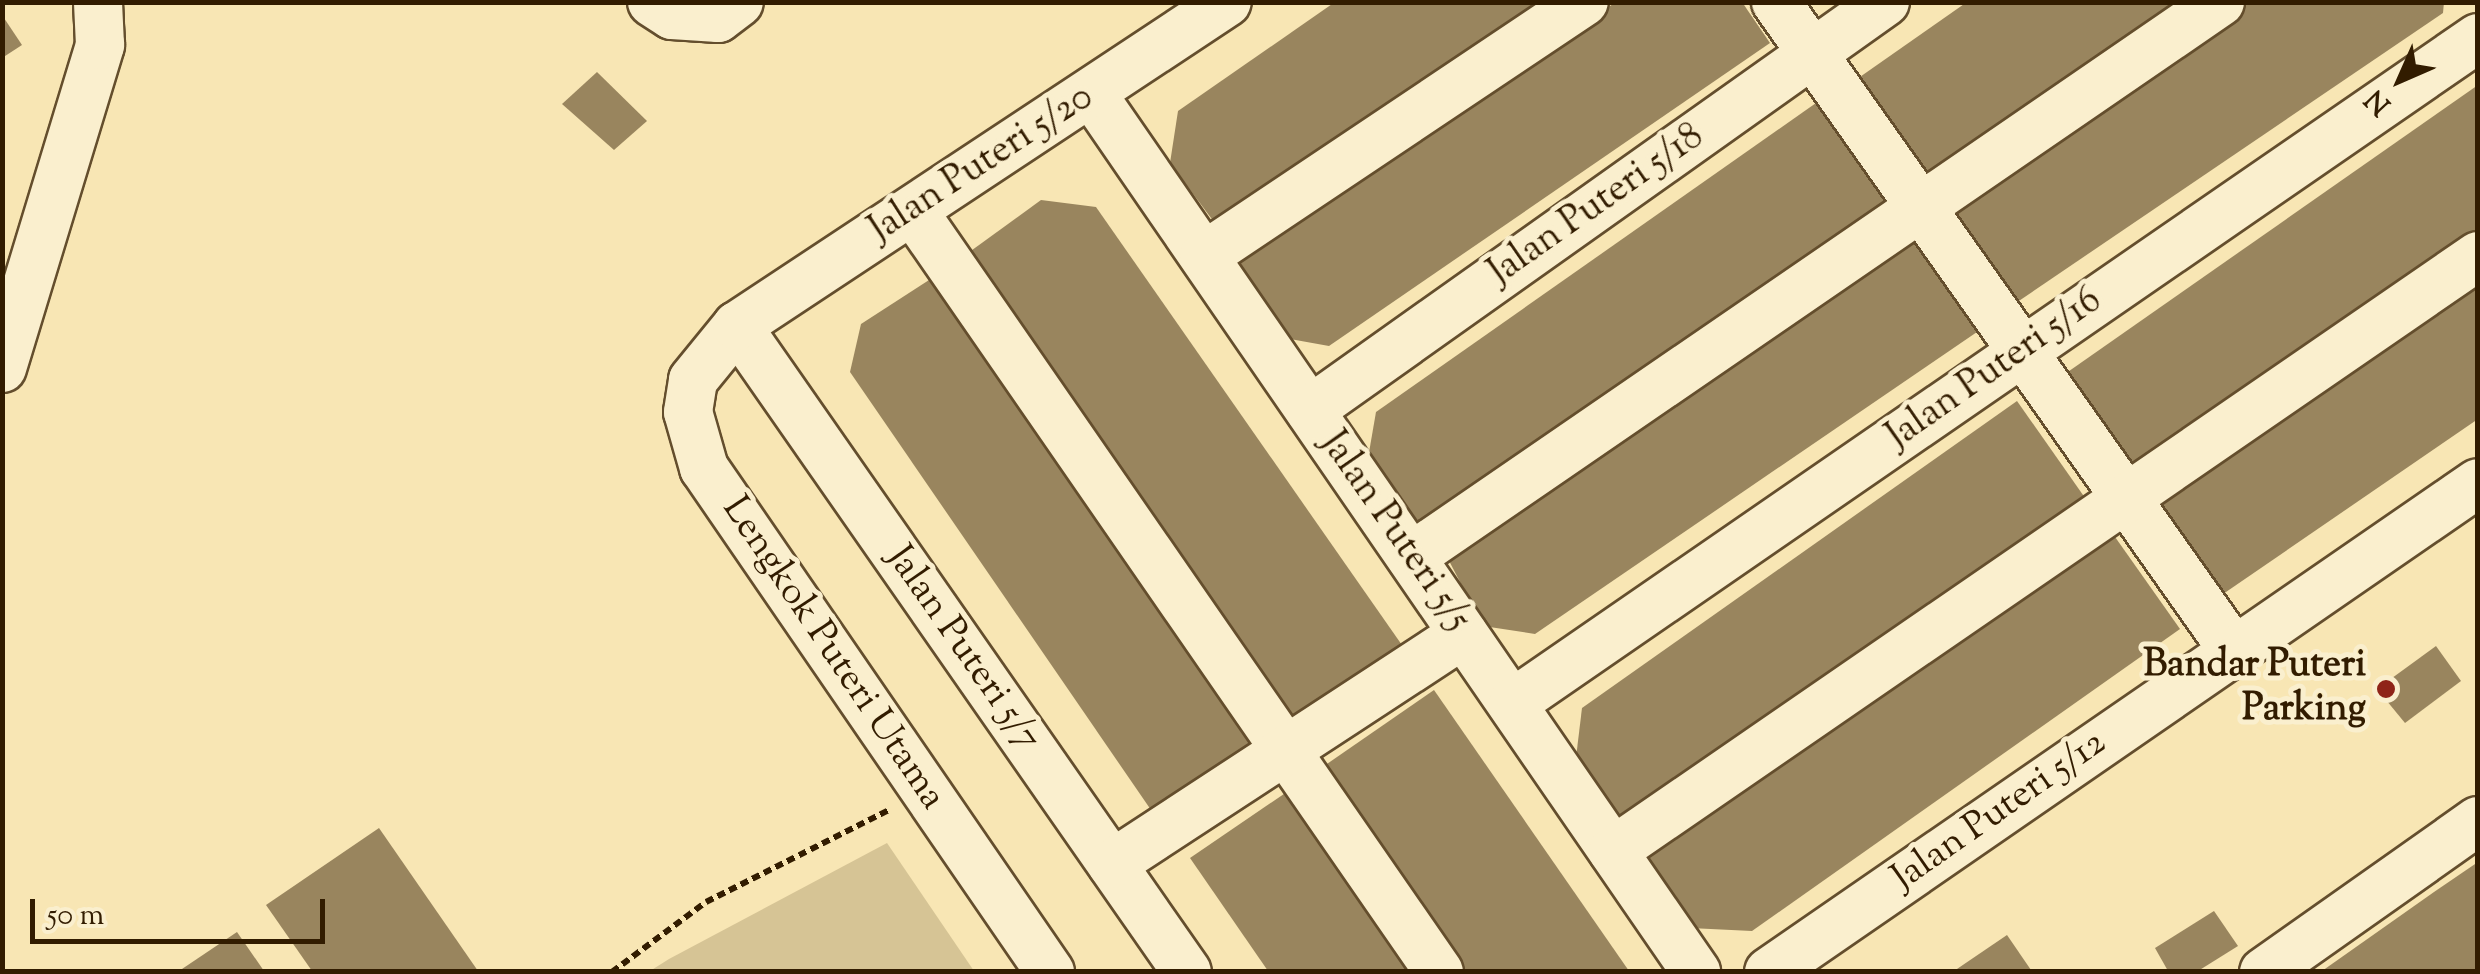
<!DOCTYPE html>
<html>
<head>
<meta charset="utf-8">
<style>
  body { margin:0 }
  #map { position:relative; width:2480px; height:974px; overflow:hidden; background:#f8e6b4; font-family:"Sorts Mill Goudy",serif }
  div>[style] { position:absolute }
  .green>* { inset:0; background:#d6c495 }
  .building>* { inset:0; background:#99855e }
  .path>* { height:6px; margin-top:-3px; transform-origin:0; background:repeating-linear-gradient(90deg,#321c00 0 8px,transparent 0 13px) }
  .roads { filter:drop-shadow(2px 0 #644e2d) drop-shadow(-2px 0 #644e2d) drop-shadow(0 2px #644e2d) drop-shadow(0 -2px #644e2d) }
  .minor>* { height:48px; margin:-24px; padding:0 24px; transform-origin:24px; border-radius:24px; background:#faefce }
  .dots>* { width:28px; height:28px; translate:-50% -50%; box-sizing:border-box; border:5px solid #faefce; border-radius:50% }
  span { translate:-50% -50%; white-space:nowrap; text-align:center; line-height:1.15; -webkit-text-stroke:10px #faefce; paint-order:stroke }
  .street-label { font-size:38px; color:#321c00 }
  .poi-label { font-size:38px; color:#321c00; font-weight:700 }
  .right { translate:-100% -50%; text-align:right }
  .frame { position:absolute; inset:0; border:5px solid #321c00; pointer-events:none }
  .north { position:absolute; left:2350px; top:30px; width:100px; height:100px; -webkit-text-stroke:8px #faefce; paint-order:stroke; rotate:225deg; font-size:28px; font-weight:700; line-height:40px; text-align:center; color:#321c00 }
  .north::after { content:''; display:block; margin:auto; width:35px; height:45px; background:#321c00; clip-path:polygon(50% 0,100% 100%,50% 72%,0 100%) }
  .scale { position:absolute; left:30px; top:899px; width:295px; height:45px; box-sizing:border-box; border:5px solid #321c00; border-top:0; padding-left:12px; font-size:30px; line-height:35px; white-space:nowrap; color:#321c00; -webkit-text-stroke:8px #faefce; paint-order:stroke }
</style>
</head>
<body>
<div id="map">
  <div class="green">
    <i style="clip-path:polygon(887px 843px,974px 971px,650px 971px,669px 959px)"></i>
  </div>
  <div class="building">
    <i style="clip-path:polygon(1335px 2px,1567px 2px,1226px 238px,1170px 163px,1178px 111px)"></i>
    <i style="clip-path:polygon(1616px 2px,1742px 2px,1770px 43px,1329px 346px,1279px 337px,1228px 266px)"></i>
    <i style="clip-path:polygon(1967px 2px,2194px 2px,1922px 192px,1847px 86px)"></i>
    <i style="clip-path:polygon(2245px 2px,2444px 2px,2443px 13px,2004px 311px,1936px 213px)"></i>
    <i style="clip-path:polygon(2px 15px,22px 45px,2px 58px)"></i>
    <i style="clip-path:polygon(597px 72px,647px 121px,614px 150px,562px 104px)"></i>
    <i style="clip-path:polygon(2478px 85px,2478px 236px,2123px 485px,2052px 383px)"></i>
    <i style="clip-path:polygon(1816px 103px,1891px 209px,1424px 536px,1367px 464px,1376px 412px)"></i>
    <i style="clip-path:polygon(1041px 200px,1096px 207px,1411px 658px,1304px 732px,968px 253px)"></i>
    <i style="clip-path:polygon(1911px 236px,1977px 332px,1535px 634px,1483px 626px,1446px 555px)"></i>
    <i style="clip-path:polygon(943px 271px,1273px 750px,1162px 826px,850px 372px,861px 324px)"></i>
    <i style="clip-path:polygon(2478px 271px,2478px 419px,2207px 605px,2138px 506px)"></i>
    <i style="clip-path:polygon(2017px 401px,2090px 505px,1627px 831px,1575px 766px,1582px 708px)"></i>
    <i style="clip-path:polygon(2108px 527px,2180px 629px,1752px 931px,1690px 928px,1638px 854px)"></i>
    <i style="clip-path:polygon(2436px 646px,2461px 681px,2405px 723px,2377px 689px)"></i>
    <i style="clip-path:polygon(1434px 690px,1629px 971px,1466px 971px,1324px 766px)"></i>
    <i style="clip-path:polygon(1300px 783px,1430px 971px,1268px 971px,1190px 858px)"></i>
    <i style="clip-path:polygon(379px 828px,478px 971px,312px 971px,266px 905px)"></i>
    <i style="clip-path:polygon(2478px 862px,2478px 971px,2322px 971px,2434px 892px)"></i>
    <i style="clip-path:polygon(2214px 911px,2238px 946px,2198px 971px,2168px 971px,2155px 948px)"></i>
    <i style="clip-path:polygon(237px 932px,264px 971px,179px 971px)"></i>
    <i style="clip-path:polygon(2007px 935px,2031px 970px,1954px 971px)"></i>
  </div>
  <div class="path">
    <i style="left:612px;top:972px;width:117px;rotate:-36.7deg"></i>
    <i style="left:706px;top:902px;width:205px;rotate:-26.7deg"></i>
  </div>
  <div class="roads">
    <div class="minor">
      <i style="left:652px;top:2px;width:24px;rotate:33deg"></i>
      <i style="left:672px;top:15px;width:46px;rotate:3.7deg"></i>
      <i style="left:718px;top:18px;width:26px;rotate:-37deg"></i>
      <i style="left:1776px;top:2px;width:794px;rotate:54.79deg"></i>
      <i style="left:1092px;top:94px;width:1066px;rotate:55.47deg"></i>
      <i style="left:913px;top:211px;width:925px;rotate:55.35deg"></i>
      <i style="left:1204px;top:256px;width:457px;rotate:-33.8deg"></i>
      <i style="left:737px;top:326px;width:787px;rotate:55.14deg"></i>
      <i style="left:2px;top:368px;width:338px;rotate:-73.1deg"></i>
      <i style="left:100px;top:45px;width:43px;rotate:-92.7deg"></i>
      <i style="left:1310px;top:410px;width:705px;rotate:-35.36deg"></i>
      <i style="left:1411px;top:557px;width:981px;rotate:-34.45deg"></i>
      <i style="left:1513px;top:703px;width:1172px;rotate:-34.57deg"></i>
      <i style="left:1613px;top:851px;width:1050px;rotate:-34.52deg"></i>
      <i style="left:1112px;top:864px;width:420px;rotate:-33.2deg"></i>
      <i style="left:1050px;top:972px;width:611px;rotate:-124.47deg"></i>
      <i style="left:704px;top:468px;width:58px;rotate:-105.9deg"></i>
      <i style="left:688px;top:412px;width:32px;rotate:-81deg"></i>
      <i style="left:693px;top:380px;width:70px;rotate:-50.8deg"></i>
      <i style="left:737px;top:326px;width:587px;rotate:-33.47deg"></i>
      <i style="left:1769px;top:972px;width:861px;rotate:-34.59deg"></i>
      <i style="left:2264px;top:972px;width:262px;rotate:-35.2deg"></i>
    </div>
  </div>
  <div class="dots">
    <i style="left:2386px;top:689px;background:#8f2418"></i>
  </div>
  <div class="street-label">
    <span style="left:982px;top:165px;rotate:-33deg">Jalan Puteri 5/20</span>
    <span style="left:1597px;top:206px;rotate:-35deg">Jalan Puteri 5/18</span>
    <span style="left:1995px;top:370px;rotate:-35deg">Jalan Puteri 5/16</span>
    <span style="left:1394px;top:532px;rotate:55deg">Jalan Puteri 5/5</span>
    <span style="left:962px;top:649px;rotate:55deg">Jalan Puteri 5/7</span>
    <span style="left:832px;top:654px;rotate:56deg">Lengkok Puteri Utama</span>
    <span style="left:2000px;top:812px;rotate:-35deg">Jalan Puteri 5/12</span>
  </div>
  <div class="poi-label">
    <span class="right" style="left:2366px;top:689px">Bandar Puteri<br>Parking</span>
  </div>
  <div class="frame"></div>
  <div class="north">N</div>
  <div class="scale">50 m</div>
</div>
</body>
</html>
